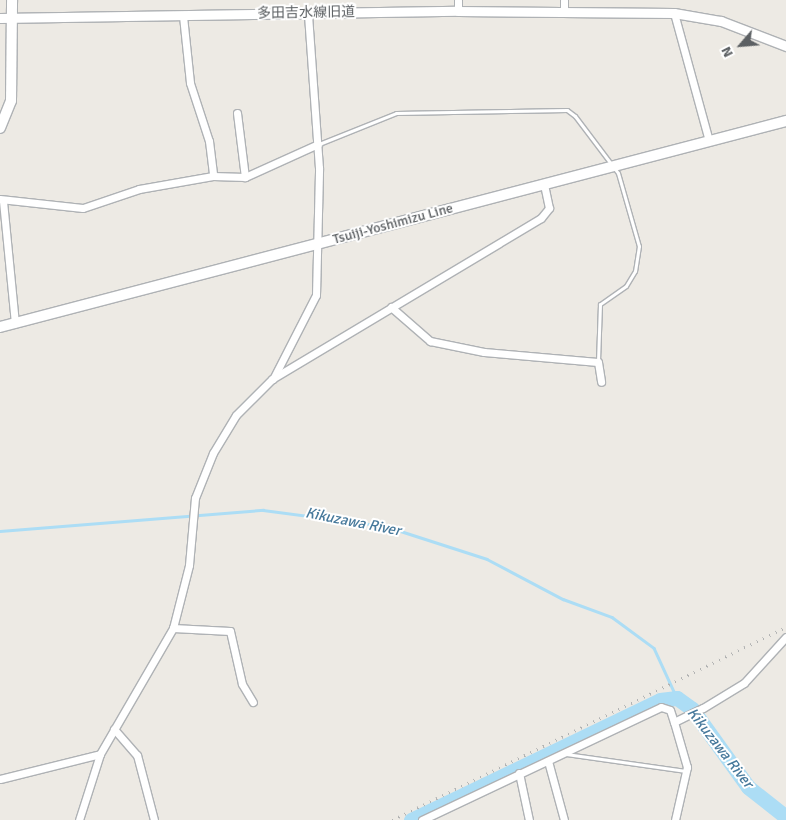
<!DOCTYPE html>
<html>
<head>
<meta charset="utf-8">
<style>
  body { margin:0 }
  #map { position:relative; width:786px; height:820px; overflow:hidden; background:#edeae4; font-family:Signika,"Noto Sans JP",sans-serif }
  div>[style] { position:absolute }
  .stream>* { height:2.5px; margin:-1.25px; padding:0 1.25px; transform-origin:1.25px; border-radius:1.25px; background:#acddf5 }
  .river>* { height:15px; margin:-7.5px; padding:0 7.5px; transform-origin:7.5px; border-radius:7.5px; background:#acddf5 }
  .roads { filter:drop-shadow(1px 0 #afb2b5) drop-shadow(-1px 0 #afb2b5) drop-shadow(0 1px #afb2b5) drop-shadow(0 -1px #afb2b5) }
  .service>* { height:3px; margin:-1.5px; padding:0 1.5px; transform-origin:1.5px; border-radius:1.5px; background:#fff }
  .minor>* { height:7px; margin:-3.5px; padding:0 3.5px; transform-origin:3.5px; border-radius:3.5px; background:#fff }
  .tertiary>* { height:9px; margin:-4.5px; padding:0 4.5px; transform-origin:4.5px; border-radius:4.5px; background:#fff }
  .secondary>* { height:10px; margin:-5px; padding:0 5px; transform-origin:5px; border-radius:5px; background:#fff }
  .rail>* { height:2.5px; margin-top:-1.25px; transform-origin:0; background:repeating-linear-gradient(90deg,#b2b3b3 0 1px,transparent 0 7px) }
  span { translate:-50% -50%; white-space:nowrap; text-align:center; line-height:1.15; -webkit-text-stroke:4px #fff; paint-order:stroke }
  .street-label { font-size:14px; color:#5c6063 }
  .water-label { font-size:15px; color:#487a9c; font-style:italic }
  .north { position:absolute; left:716px; top:20px; width:50px; height:50px; -webkit-text-stroke:4px #fff; paint-order:stroke; rotate:243deg; font-size:14px; font-weight:700; line-height:20px; text-align:center; color:#5c6063 }
  .north::after { content:''; display:block; margin:auto; width:18px; height:22px; background:#5c6063; clip-path:polygon(50% 0,100% 100%,50% 72%,0 100%) }
</style>
</head>
<body>
<div id="map">
  <div class="stream">
    <i style="left:0;top:531px;width:264px;rotate:-4.6deg"></i>
    <i style="left:263px;top:510px;width:123px;rotate:7.5deg"></i>
    <i style="left:385px;top:526px;width:107px;rotate:17.9deg"></i>
    <i style="left:487px;top:559px;width:86px;rotate:27.8deg"></i>
    <i style="left:563px;top:599px;width:52px;rotate:20.2deg"></i>
    <i style="left:612px;top:617px;width:52px;rotate:36.4deg"></i>
    <i style="left:654px;top:648px;width:55px;rotate:65.3deg"></i>
  </div>
  <div class="river">
    <i style="left:411px;top:820px;width:276px;rotate:-25.7deg"></i>
    <i style="left:660px;top:700px;width:17px;rotate:-7deg"></i>
    <i style="left:677px;top:698px;width:19px;rotate:36deg"></i>
    <i style="left:692px;top:709px;width:96px;rotate:54.3deg"></i>
    <i style="left:748px;top:787px;width:48px;rotate:38.3deg"></i>
  </div>
  <div class="roads">
    <div class="service">
      <i style="left:319px;top:144px;width:83px;rotate:-21.9deg"></i>
      <i style="left:396px;top:113px;width:171px;rotate:-1deg"></i>
      <i style="left:567px;top:110px;width:10px;rotate:37deg"></i>
      <i style="left:575px;top:116px;width:71px;rotate:53deg"></i>
      <i style="left:618px;top:173px;width:76px;rotate:74deg"></i>
      <i style="left:639px;top:246px;width:25px;rotate:99deg"></i>
      <i style="left:635px;top:271px;width:17px;rotate:121deg"></i>
      <i style="left:626px;top:286px;width:32px;rotate:145deg"></i>
      <i style="left:600px;top:304px;width:57px;rotate:92deg"></i>
      <i style="left:566px;top:754px;width:121px;rotate:8.1deg"></i>
    </div>
    <div class="minor">
      <i style="left:458px;top:0;width:11px;rotate:90deg"></i>
      <i style="left:564px;top:11px;width:11px;rotate:-90deg"></i>
      <i style="left:674px;top:13px;width:133px;rotate:74.7deg"></i>
      <i style="left:183px;top:16px;width:67px;rotate:84deg"></i>
      <i style="left:190px;top:83px;width:61px;rotate:71.9deg"></i>
      <i style="left:209px;top:141px;width:35px;rotate:83deg"></i>
      <i style="left:237px;top:113px;width:64px;rotate:82.9deg"></i>
      <i style="left:0;top:199px;width:83px;rotate:6.2deg"></i>
      <i style="left:83px;top:208px;width:59px;rotate:-18.7deg"></i>
      <i style="left:139px;top:189px;width:75px;rotate:-10deg"></i>
      <i style="left:213px;top:176px;width:32px;rotate:2deg"></i>
      <i style="left:245px;top:177px;width:80px;rotate:-24.3deg"></i>
      <i style="left:3px;top:201px;width:123px;rotate:84.4deg"></i>
      <i style="left:391px;top:307px;width:52px;rotate:41.1deg"></i>
      <i style="left:430px;top:341px;width:55px;rotate:11.5deg"></i>
      <i style="left:484px;top:352px;width:114px;rotate:5deg"></i>
      <i style="left:598px;top:362px;width:20px;rotate:81deg"></i>
      <i style="left:273px;top:379px;width:94px;rotate:-62.9deg"></i>
      <i style="left:316px;top:295px;width:127px;rotate:-88.6deg"></i>
      <i style="left:319px;top:168px;width:155px;rotate:-94.1deg"></i>
      <i style="left:173px;top:628px;width:57px;rotate:3deg"></i>
      <i style="left:230px;top:631px;width:54px;rotate:77.2deg"></i>
      <i style="left:242px;top:684px;width:21px;rotate:59deg"></i>
      <i style="left:674px;top:722px;width:47px;rotate:73.9deg"></i>
      <i style="left:687px;top:767px;width:54px;rotate:102.8deg"></i>
      <i style="left:114px;top:729px;width:35px;rotate:49deg"></i>
      <i style="left:137px;top:755px;width:67px;rotate:75.3deg"></i>
      <i style="left:548px;top:761px;width:61px;rotate:74.8deg"></i>
      <i style="left:519px;top:773px;width:48px;rotate:78deg"></i>
      <i style="left:0;top:779px;width:103px;rotate:-14deg"></i>
      <i style="left:79px;top:820px;width:69px;rotate:-72.3deg"></i>
      <i style="left:100px;top:754px;width:146px;rotate:-59.9deg"></i>
      <i style="left:173px;top:628px;width:65px;rotate:-75.7deg"></i>
      <i style="left:189px;top:565px;width:67px;rotate:-84.9deg"></i>
      <i style="left:195px;top:498px;width:48px;rotate:-68.2deg"></i>
      <i style="left:213px;top:453px;width:44px;rotate:-58.8deg"></i>
      <i style="left:236px;top:415px;width:51px;rotate:-45deg"></i>
      <i style="left:272px;top:379px;width:313px;rotate:-30.9deg"></i>
      <i style="left:541px;top:218px;width:13px;rotate:-51deg"></i>
      <i style="left:549px;top:208px;width:25px;rotate:-102deg"></i>
      <i style="left:422px;top:820px;width:264px;rotate:-25.3deg"></i>
      <i style="left:661px;top:707px;width:9px;rotate:18deg"></i>
      <i style="left:670px;top:710px;width:13px;rotate:72deg"></i>
      <i style="left:674px;top:722px;width:32px;rotate:-26deg"></i>
      <i style="left:703px;top:708px;width:48px;rotate:-31.4deg"></i>
      <i style="left:744px;top:683px;width:62px;rotate:-47.6deg"></i>
    </div>
    <div class="tertiary">
      <i style="left:0;top:18px;width:458px;rotate:-0.9deg"></i>
      <i style="left:458px;top:11px;width:216px;rotate:0.5deg"></i>
      <i style="left:674px;top:13px;width:48px;rotate:9.7deg"></i>
      <i style="left:721px;top:21px;width:70px;rotate:21deg"></i>
    </div>
    <div class="secondary">
      <i style="left:0;top:128px;width:29px;rotate:-68deg"></i>
      <i style="left:11px;top:101px;width:101px;rotate:-89.4deg"></i>
      <i style="left:0;top:327px;width:813px;rotate:-14.69deg"></i>
    </div>
  </div>
  <div class="rail">
    <i style="left:392px;top:820px;width:439px;rotate:-26.1deg"></i>
  </div>
  <div class="street-label">
    <span style="left:306px;top:13px;rotate:-1deg">多田吉水線旧道</span>
    <span style="left:393px;top:224px;rotate:-15deg">Tsuiji-Yoshimizu Line</span>
  </div>
  <div class="water-label">
    <span style="left:353px;top:522px;rotate:11deg">Kikuzawa River</span>
    <span style="left:720px;top:748px;rotate:52deg">Kikuzawa River</span>
  </div>
  <div class="north">N</div>
</div>
</body>
</html>
